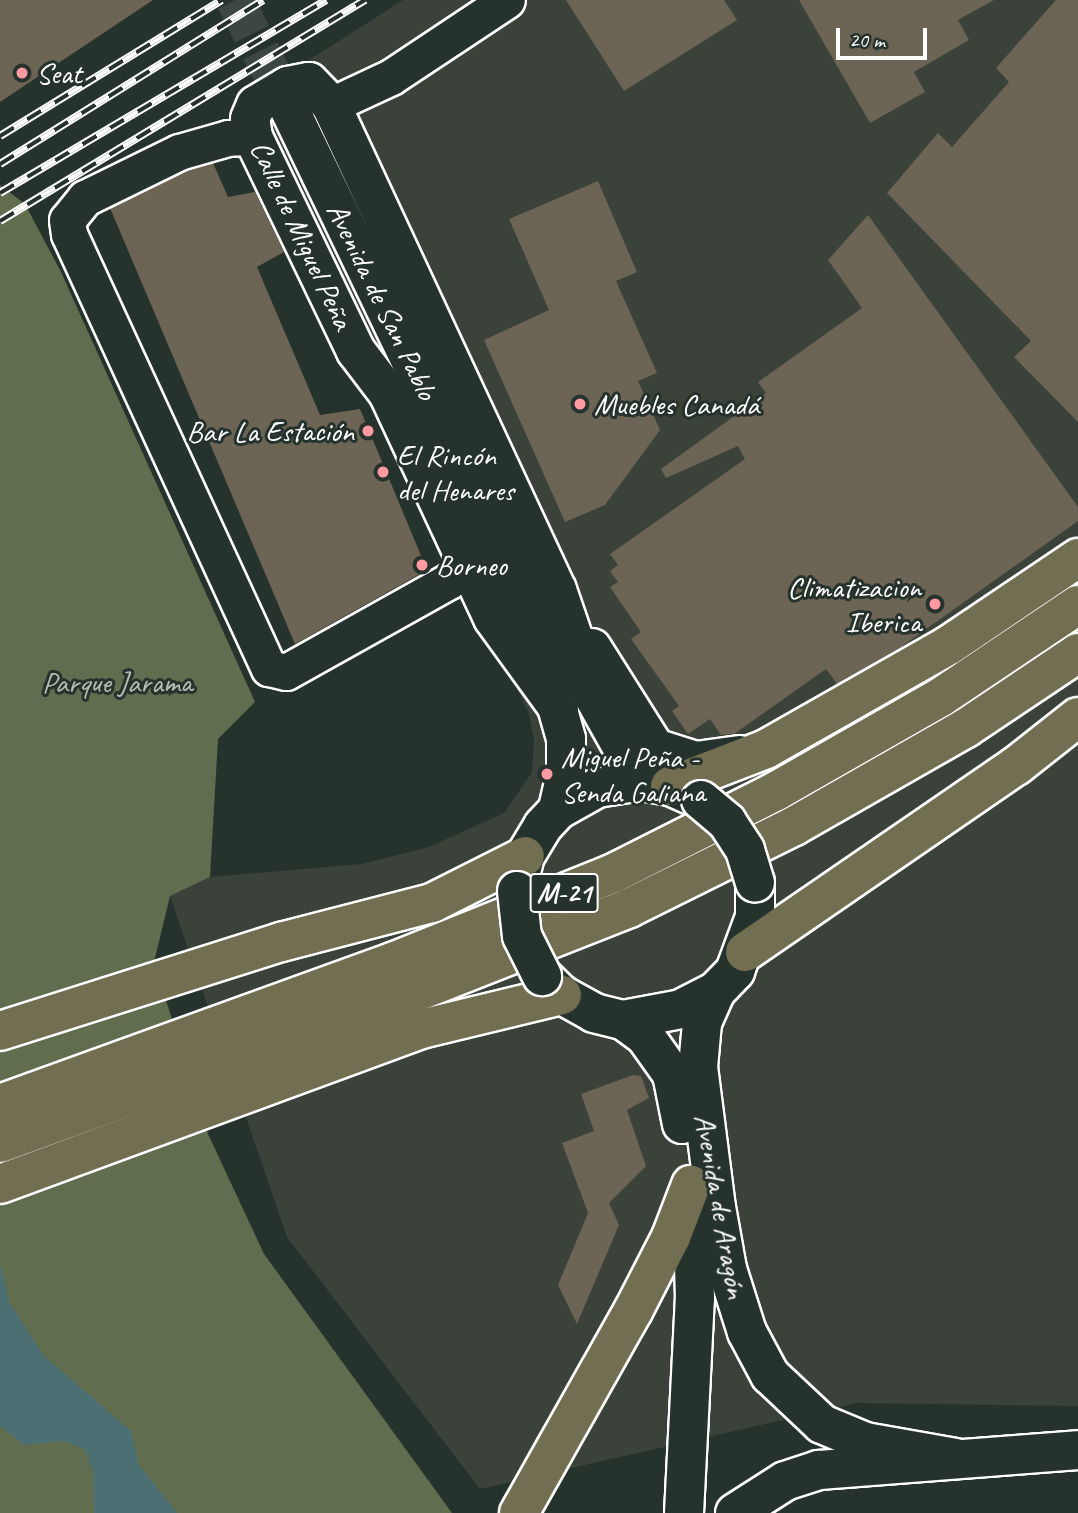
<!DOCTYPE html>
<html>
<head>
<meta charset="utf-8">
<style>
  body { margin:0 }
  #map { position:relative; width:1078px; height:1513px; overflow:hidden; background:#26332d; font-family:Caveat,sans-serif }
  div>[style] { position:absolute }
  .built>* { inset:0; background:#3b4239 }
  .green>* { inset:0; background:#616d4f }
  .water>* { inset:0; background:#4b6f72 }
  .building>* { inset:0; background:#6c6454 }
  .secondary-tunnel>* { height:38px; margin-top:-19px; transform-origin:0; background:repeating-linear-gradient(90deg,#3c4742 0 38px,transparent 0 57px) }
  .roads { filter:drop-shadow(2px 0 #fff) drop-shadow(-2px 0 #fff) drop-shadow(0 2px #fff) drop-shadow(0 -2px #fff) }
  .street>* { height:35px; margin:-17.5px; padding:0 17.5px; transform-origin:17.5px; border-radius:17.5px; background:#26332d }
  .secondary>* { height:38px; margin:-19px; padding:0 19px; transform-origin:19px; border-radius:19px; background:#26332d }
  .highway>* { height:38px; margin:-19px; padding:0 19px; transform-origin:19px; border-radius:19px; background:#726e52 }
  .rail>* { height:8px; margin-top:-4px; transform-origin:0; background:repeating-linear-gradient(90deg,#26332d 0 16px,#fff 0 32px); box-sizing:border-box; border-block:2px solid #fff }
  .bridges { filter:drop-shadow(2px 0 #fff) drop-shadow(-2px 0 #fff) drop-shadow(0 2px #fff) drop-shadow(0 -2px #fff) }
  .secondary-bridge>* { height:38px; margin:-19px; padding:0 19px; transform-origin:19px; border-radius:19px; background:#26332d }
  .dots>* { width:19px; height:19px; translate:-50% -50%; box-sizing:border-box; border:4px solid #26332d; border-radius:50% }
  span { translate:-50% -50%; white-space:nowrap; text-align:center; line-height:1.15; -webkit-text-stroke:6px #26332d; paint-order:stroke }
  .shield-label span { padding:2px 5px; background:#26332d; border:2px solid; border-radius:5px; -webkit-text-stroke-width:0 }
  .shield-label { font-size:28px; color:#fff; font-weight:700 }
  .poi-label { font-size:30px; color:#fff }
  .left { translate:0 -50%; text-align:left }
  .right { translate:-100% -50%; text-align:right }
  .street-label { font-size:30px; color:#fff }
  .park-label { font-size:30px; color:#b8bdb0 }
  .scale { position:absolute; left:836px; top:28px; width:91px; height:32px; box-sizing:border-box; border:4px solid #fff; border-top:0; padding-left:9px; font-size:21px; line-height:24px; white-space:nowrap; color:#fff; -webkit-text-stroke:5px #26332d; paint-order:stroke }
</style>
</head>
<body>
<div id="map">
  <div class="built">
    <i style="clip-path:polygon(403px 0,1078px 0,1078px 1406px,857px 1403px,480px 1489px,287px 1237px,170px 896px,210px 877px,362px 864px,429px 847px,504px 813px,532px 772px,534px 738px,528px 711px,230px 111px)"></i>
  </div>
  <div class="green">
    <i style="clip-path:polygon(0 185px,25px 204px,61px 272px,255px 702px,218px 739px,210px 877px,170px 896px,154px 962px,208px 1134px,264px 1254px,452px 1513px,0 1513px)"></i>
  </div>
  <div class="water">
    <i style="clip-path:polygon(0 1264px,9px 1302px,43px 1355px,131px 1431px,139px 1465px,177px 1513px,94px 1513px,93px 1472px,85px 1449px,63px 1441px,24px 1445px,0 1426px)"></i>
  </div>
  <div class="building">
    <i style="clip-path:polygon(0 0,153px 0,0 102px)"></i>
    <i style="clip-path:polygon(566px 0,724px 0,737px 20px,624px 91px)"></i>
    <i style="clip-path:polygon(799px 0,994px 0,958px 20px,969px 40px,914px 72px,925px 92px,870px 123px)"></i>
    <i style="clip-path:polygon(1056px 0,1078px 0,1078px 422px,1014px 357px,1031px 341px,887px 193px,938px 133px,952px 147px,1009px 82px,996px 68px)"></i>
    <i style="clip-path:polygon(213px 163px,228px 197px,255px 192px,284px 252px,257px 267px,320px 415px,360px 409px,427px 570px,295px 644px,110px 208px,186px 171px)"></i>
    <i style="clip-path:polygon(598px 181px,637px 272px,616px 281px,657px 373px,638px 381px,660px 430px,605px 505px,565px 522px,484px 340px,549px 310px,509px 219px)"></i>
    <i style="clip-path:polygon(868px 215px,1078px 507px,1078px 521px,901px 647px,837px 684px,826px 669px,734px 734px,721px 735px,710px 719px,688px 734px,672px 711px,679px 706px,631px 639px,641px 632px,610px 587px,618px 582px,610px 571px,618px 565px,610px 554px,745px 459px,738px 446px,666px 478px,661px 469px,766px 393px,758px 382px,862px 308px,828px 260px)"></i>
    <i style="clip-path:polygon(633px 1075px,641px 1076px,649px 1098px,627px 1110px,646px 1166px,609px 1203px,619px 1225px,577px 1324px,558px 1285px,588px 1213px,562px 1143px,594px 1131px,581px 1094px)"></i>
  </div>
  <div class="secondary-tunnel">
    <i style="left:235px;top:0;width:121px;rotate:63.4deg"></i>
  </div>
  <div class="roads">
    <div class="street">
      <i style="left:331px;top:105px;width:66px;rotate:-25deg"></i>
      <i style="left:391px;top:77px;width:139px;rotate:-33.6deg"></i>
      <i style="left:253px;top:137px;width:25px;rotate:178deg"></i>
      <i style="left:228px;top:138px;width:51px;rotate:164.1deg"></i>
      <i style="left:179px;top:152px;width:105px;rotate:153.9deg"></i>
      <i style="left:85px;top:198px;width:28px;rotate:129deg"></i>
      <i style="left:67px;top:220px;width:14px;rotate:82deg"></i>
      <i style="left:69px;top:234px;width:478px;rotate:65.3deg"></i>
      <i style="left:269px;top:668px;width:17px;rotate:13deg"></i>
      <i style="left:286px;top:672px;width:187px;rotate:-29.2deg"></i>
      <i style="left:449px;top:581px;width:23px;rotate:-41deg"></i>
    </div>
    <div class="secondary">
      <i style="left:289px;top:108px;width:554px;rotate:64.31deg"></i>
      <i style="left:529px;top:607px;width:137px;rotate:74.3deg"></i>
      <i style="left:566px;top:739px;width:35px;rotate:90deg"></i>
      <i style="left:566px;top:774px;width:37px;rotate:103deg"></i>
      <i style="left:592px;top:648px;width:118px;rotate:57.8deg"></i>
      <i style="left:655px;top:748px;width:43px;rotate:17.6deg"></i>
      <i style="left:696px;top:761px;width:44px;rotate:-7.8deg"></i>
      <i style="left:594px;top:697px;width:96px;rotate:60.8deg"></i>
      <i style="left:559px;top:709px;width:112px;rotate:-126deg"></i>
      <i style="left:493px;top:618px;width:248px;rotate:-115deg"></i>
      <i style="left:388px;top:393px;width:53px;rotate:-127.3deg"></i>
      <i style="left:356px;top:351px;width:237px;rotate:-115.7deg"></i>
      <i style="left:253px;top:137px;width:18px;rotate:-99deg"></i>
      <i style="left:250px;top:119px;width:15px;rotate:-67deg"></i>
      <i style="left:256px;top:105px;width:37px;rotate:-31deg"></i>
      <i style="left:288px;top:86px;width:21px;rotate:-11deg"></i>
      <i style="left:309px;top:82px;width:32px;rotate:46deg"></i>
      <i style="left:331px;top:105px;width:535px;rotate:65.02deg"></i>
      <i style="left:557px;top:590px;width:108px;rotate:71.1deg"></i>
      <i style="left:517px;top:888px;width:33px;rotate:-76deg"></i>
      <i style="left:525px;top:856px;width:35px;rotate:-59deg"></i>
      <i style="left:543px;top:826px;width:22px;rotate:-47deg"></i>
      <i style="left:558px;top:810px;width:45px;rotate:-29.4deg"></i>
      <i style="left:597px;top:788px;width:45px;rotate:-9deg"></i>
      <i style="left:641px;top:781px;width:29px;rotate:10deg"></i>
      <i style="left:670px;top:786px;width:32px;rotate:24deg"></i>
      <i style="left:542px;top:976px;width:28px;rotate:44deg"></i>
      <i style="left:562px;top:995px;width:37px;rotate:29deg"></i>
      <i style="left:594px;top:1013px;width:30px;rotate:14deg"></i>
      <i style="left:623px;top:1020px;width:59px;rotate:-10.7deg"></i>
      <i style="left:681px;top:1009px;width:39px;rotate:-27deg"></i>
      <i style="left:716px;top:991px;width:28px;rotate:-46deg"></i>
      <i style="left:735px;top:971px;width:58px;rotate:-69.7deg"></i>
      <i style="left:755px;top:917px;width:35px;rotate:-90deg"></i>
      <i style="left:716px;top:991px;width:35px;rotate:114deg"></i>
      <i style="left:702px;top:1023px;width:44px;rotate:95.2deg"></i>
      <i style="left:698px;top:1067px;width:141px;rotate:82.7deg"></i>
      <i style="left:716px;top:1207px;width:63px;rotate:79.9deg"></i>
      <i style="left:727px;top:1269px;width:66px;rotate:72.4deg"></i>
      <i style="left:747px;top:1332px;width:49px;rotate:61.9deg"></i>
      <i style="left:770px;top:1375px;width:71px;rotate:43.3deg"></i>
      <i style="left:822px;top:1424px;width:47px;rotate:22.7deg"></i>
      <i style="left:865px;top:1442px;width:92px;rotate:10deg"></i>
      <i style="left:623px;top:1020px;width:27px;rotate:36deg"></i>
      <i style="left:645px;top:1036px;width:47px;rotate:54.6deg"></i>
      <i style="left:672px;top:1074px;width:51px;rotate:78.7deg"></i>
      <i style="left:684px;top:1513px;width:214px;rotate:-87.1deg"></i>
      <i style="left:695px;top:1299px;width:105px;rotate:-91.6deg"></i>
      <i style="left:735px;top:1513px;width:59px;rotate:-32.6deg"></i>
      <i style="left:785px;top:1481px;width:36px;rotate:-18deg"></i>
      <i style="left:819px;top:1470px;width:260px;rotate:-4.4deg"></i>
    </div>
    <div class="highway">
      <i style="left:670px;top:786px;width:103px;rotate:-21.1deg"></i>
      <i style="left:766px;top:749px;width:210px;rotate:-29.6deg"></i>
      <i style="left:949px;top:645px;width:156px;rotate:-34deg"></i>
      <i style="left:745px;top:952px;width:329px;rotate:-34.5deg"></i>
      <i style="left:1016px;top:766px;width:79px;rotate:-38.3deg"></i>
      <i style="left:0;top:1031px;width:295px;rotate:-17.6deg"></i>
      <i style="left:281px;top:942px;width:156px;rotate:-14.5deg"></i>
      <i style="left:432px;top:903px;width:104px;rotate:-26.8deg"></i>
      <i style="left:0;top:1104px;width:420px;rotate:-19.9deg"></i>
      <i style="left:395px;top:961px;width:236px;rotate:-21.9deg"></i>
      <i style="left:614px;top:873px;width:182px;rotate:-26.8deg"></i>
      <i style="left:776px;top:791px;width:190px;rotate:-29.7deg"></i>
      <i style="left:941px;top:697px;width:165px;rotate:-33.9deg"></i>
      <i style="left:0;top:1143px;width:437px;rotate:-19.9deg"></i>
      <i style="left:411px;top:994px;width:234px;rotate:-21.5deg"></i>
      <i style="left:629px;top:908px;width:184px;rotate:-26.4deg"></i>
      <i style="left:794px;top:826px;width:198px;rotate:-29.7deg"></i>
      <i style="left:966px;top:728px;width:135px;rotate:-33.8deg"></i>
      <i style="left:0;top:1184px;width:449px;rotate:-20.2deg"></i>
      <i style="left:421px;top:1029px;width:145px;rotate:-13.6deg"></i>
      <i style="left:519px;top:1513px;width:232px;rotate:-60.6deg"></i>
      <i style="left:633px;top:1311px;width:83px;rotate:-62.8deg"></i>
      <i style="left:671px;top:1237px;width:56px;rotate:-69deg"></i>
    </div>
  </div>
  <div class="rail">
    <i style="left:0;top:136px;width:260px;rotate:-31.5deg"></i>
    <i style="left:0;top:164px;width:310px;rotate:-31.9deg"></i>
    <i style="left:0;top:193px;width:379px;rotate:-30.6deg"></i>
    <i style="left:0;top:221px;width:427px;rotate:-31.2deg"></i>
  </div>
  <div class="bridges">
    <div class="secondary-bridge">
      <i style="left:701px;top:800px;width:34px;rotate:40deg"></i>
      <i style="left:727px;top:822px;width:33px;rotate:57deg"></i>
      <i style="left:745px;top:850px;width:34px;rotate:73deg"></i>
      <i style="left:517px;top:891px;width:45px;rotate:83.7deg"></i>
      <i style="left:522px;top:936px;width:45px;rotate:63.4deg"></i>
    </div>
  </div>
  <div class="dots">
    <i style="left:22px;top:73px;background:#ff9aa2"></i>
    <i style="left:580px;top:404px;background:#ff9aa2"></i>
    <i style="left:368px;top:431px;background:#ff9aa2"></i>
    <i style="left:383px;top:472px;background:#ff9aa2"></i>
    <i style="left:422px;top:565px;background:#ff9aa2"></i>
    <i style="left:935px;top:604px;background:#ff9aa2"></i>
    <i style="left:547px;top:774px;background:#ff9aa2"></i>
  </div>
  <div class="shield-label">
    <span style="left:564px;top:893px">M-21</span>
  </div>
  <div class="poi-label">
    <span class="left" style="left:36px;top:73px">Seat</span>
    <span class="left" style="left:594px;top:404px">Muebles Canadá</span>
    <span class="right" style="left:354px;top:431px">Bar La Estación</span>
    <span class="left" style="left:397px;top:472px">El Rincón<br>del Henares</span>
    <span class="left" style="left:436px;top:565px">Borneo</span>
    <span class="right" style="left:921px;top:604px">Climatizacion<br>Iberica</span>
    <span class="left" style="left:561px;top:774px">Miguel Peña -<br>Senda Galiana</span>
  </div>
  <div class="street-label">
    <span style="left:302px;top:235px;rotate:65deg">Calle de Miguel Peña</span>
    <span style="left:382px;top:301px;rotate:64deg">Avenida de San Pablo</span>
    <span style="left:721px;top:1206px;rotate:80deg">Avenida de Aragón</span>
  </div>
  <div class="park-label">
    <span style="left:117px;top:682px">Parque Jarama</span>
  </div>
  <div class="scale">20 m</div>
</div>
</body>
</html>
